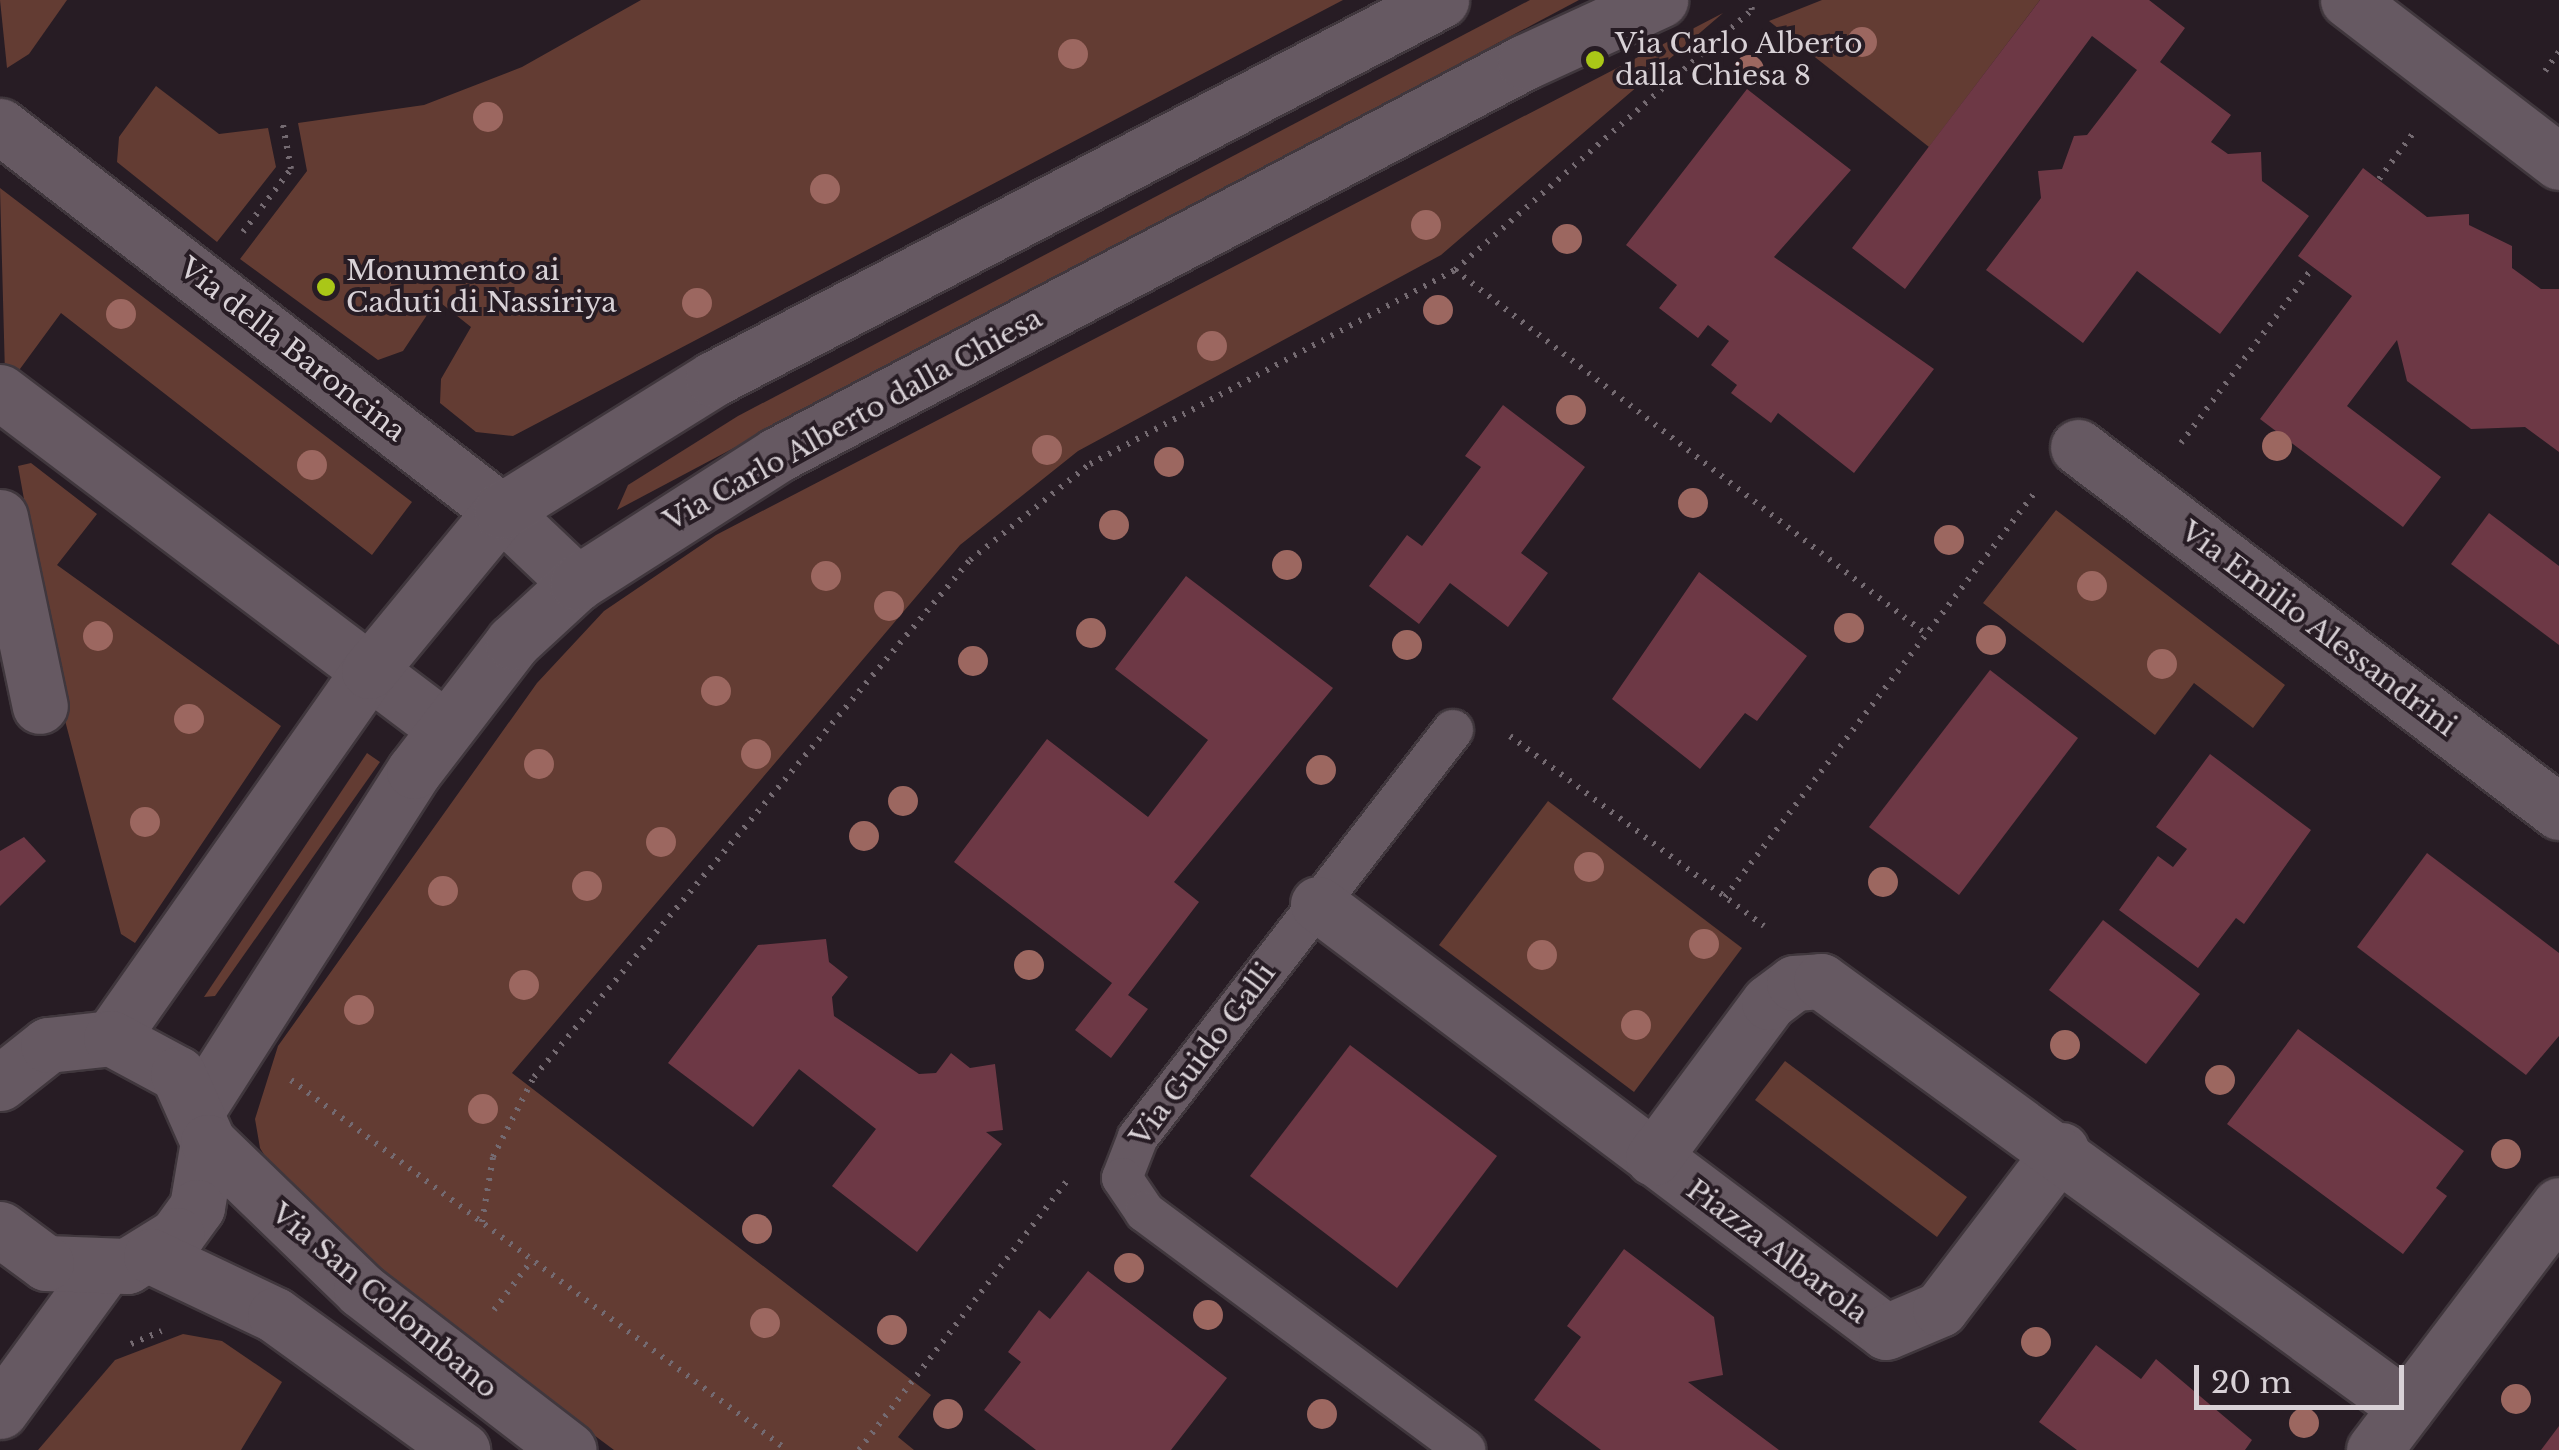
<!DOCTYPE html>
<html>
<head>
<meta charset="utf-8">
<style>
  body { margin:0 }
  #map { position:relative; width:2559px; height:1450px; overflow:hidden; background:#271c24; font-family:"Libre Baskerville",serif }
  div>[style] { position:absolute }
  .green>* { inset:0; background:#633c33 }
  .building>* { inset:0; background:#6d3845 }
  .path>* { height:6px; margin-top:-3px; transform-origin:0; background:repeating-linear-gradient(90deg,#746a71 0 2.5px,transparent 0 10.5px) }
  .roads { filter:drop-shadow(2px 0 #40373d) drop-shadow(-2px 0 #40373d) drop-shadow(0 2px #40373d) drop-shadow(0 -2px #40373d) }
  .service>* { height:40px; margin:-20px; padding:0 20px; transform-origin:20px; border-radius:20px; background:#665962 }
  .minor>* { height:55px; margin:-27.5px; padding:0 27.5px; transform-origin:27.5px; border-radius:27.5px; background:#665962 }
  .tertiary>* { height:55px; margin:-27.5px; padding:0 27.5px; transform-origin:27.5px; border-radius:27.5px; background:#665962 }
  .trees>* { width:30px; height:30px; margin:-15px; border-radius:50%; background:#9c6760 }
  .dots>* { width:28px; height:28px; translate:-50% -50%; box-sizing:border-box; border:5px solid #271c24; border-radius:50% }
  span { translate:-50% -50%; white-space:nowrap; text-align:center; line-height:1.15; -webkit-text-stroke:8px #271c24; paint-order:stroke }
  .poi-label { font-size:28px; color:#d8d1d6 }
  .left { translate:0 -50%; text-align:left }
  .street-label { font-size:28px; color:#d8d1d6 }
  .scale { position:absolute; left:2194px; top:1365px; width:210px; height:45px; box-sizing:border-box; border:5px solid #d8d1d6; border-top:0; padding-left:12px; font-size:30px; line-height:35px; white-space:nowrap; color:#d8d1d6; -webkit-text-stroke:8px #271c24; paint-order:stroke }
</style>
</head>
<body>
<div id="map">
  <div class="green">
    <i style="clip-path:polygon(0 0,67px 0,29px 54px,7px 68px)"></i>
    <i style="clip-path:polygon(641px 0,1343px 0,513px 436px,476px 432px,440px 403px,441px 379px,471px 327px,437px 300px,403px 351px,378px 360px,240px 259px,307px 171px,298px 123px,424px 105px,522px 67px)"></i>
    <i style="clip-path:polygon(1530px 0,1579px 0,617px 510px,628px 485px,738px 416px)"></i>
    <i style="clip-path:polygon(1822px 0,2040px 0,1929px 147px,1769px 21px)"></i>
    <i style="clip-path:polygon(1723px 13px,1441px 255px,1078px 451px,960px 545px,512px 1073px,931px 1395px,898px 1437px,914px 1450px,614px 1450px,301px 1216px,260px 1148px,255px 1119px,278px 1046px,537px 683px,604px 611px,716px 535px)"></i>
    <i style="clip-path:polygon(156px 86px,219px 134px,268px 128px,276px 167px,217px 242px,117px 162px,119px 137px)"></i>
    <i style="clip-path:polygon(0 188px,412px 502px,372px 555px,61px 313px,17px 373px,5px 374px)"></i>
    <i style="clip-path:polygon(31px 463px,97px 514px,57px 565px,281px 726px,135px 943px,121px 934px,62px 709px,18px 466px)"></i>
    <i style="clip-path:polygon(2056px 510px,2285px 685px,2253px 728px,2194px 683px,2155px 735px,1983px 603px)"></i>
    <i style="clip-path:polygon(367px 753px,380px 762px,215px 996px,204px 997px)"></i>
    <i style="clip-path:polygon(1548px 801px,1742px 948px,1634px 1092px,1439px 945px)"></i>
    <i style="clip-path:polygon(1785px 1061px,1967px 1197px,1937px 1237px,1755px 1100px)"></i>
    <i style="clip-path:polygon(183px 1334px,222px 1341px,282px 1382px,241px 1450px,38px 1450px,115px 1360px)"></i>
  </div>
  <div class="building">
    <i style="clip-path:polygon(2040px 0,2149px 0,2185px 28px,2160px 62px,2231px 115px,2211px 142px,2228px 154px,2261px 152px,2262px 181px,2309px 216px,2220px 334px,2137px 271px,2083px 343px,1986px 270px,2041px 198px,2038px 171px,2062px 169px,2074px 136px,2087px 135px,2137px 70px,2092px 36px,1905px 289px,1852px 248px)"></i>
    <i style="clip-path:polygon(1747px 89px,1851px 170px,1774px 257px,1934px 369px,1854px 473px,1778px 413px,1771px 423px,1731px 393px,1737px 385px,1711px 365px,1729px 341px,1708px 325px,1698px 338px,1659px 308px,1677px 285px,1626px 245px)"></i>
    <i style="clip-path:polygon(2363px 168px,2427px 217px,2469px 214px,2469px 225px,2512px 246px,2512px 268px,2541px 289px,2559px 289px,2559px 452px,2525px 427px,2471px 429px,2407px 381px,2397px 340px,2347px 406px,2441px 477px,2403px 527px,2260px 419px,2352px 296px,2298px 256px)"></i>
    <i style="clip-path:polygon(1503px 405px,1585px 467px,1521px 553px,1548px 573px,1508px 627px,1450px 583px,1419px 624px,1369px 586px,1407px 535px,1422px 546px,1481px 467px,1465px 456px)"></i>
    <i style="clip-path:polygon(2489px 513px,2559px 566px,2559px 645px,2451px 564px)"></i>
    <i style="clip-path:polygon(1699px 572px,1807px 656px,1757px 721px,1745px 713px,1700px 769px,1612px 699px)"></i>
    <i style="clip-path:polygon(1186px 576px,1333px 688px,1174px 882px,1199px 902px,1128px 995px,1148px 1009px,1111px 1058px,1075px 1030px,1112px 983px,954px 862px,1047px 739px,1148px 817px,1208px 740px,1115px 669px)"></i>
    <i style="clip-path:polygon(1990px 670px,2078px 738px,1959px 895px,1869px 827px)"></i>
    <i style="clip-path:polygon(2210px 754px,2311px 830px,2244px 924px,2236px 918px,2198px 968px,2119px 910px,2158px 856px,2173px 867px,2187px 849px,2156px 827px)"></i>
    <i style="clip-path:polygon(24px 837px,46px 861px,0 906px,0 851px)"></i>
    <i style="clip-path:polygon(2427px 853px,2559px 953px,2559px 1036px,2526px 1075px,2357px 947px)"></i>
    <i style="clip-path:polygon(2103px 920px,2200px 994px,2146px 1064px,2049px 990px)"></i>
    <i style="clip-path:polygon(826px 939px,829px 962px,848px 977px,832px 997px,834px 1016px,919px 1074px,936px 1073px,951px 1053px,970px 1068px,995px 1064px,1003px 1130px,986px 1132px,1002px 1144px,917px 1252px,832px 1186px,876px 1129px,799px 1069px,753px 1127px,668px 1063px,758px 945px)"></i>
    <i style="clip-path:polygon(2298px 1029px,2464px 1151px,2436px 1188px,2447px 1196px,2403px 1254px,2227px 1124px)"></i>
    <i style="clip-path:polygon(1350px 1045px,1497px 1156px,1397px 1288px,1250px 1176px)"></i>
    <i style="clip-path:polygon(1624px 1249px,1714px 1317px,1723px 1375px,1688px 1382px,1779px 1450px,1601px 1450px,1534px 1400px,1581px 1337px,1567px 1326px)"></i>
    <i style="clip-path:polygon(1088px 1271px,1227px 1378px,1171px 1450px,1036px 1450px,984px 1410px,1021px 1362px,1008px 1352px,1039px 1310px,1050px 1319px)"></i>
    <i style="clip-path:polygon(2096px 1345px,2141px 1379px,2156px 1359px,2252px 1440px,2245px 1450px,2077px 1450px,2039px 1422px)"></i>
    <i style="clip-path:polygon(2559px 1426px,2559px 1450px,2541px 1450px)"></i>
  </div>
  <div class="path">
    <i style="left:2545px;top:71px;width:24px;rotate:-54deg"></i>
    <i style="left:2379px;top:179px;width:59px;rotate:-53.3deg"></i>
    <i style="left:243px;top:232px;width:79px;rotate:-52.7deg"></i>
    <i style="left:291px;top:169px;width:45px;rotate:-100.3deg"></i>
    <i style="left:1455px;top:270px;width:595px;rotate:37.7deg"></i>
    <i style="left:2181px;top:443px;width:220px;rotate:-53.1deg"></i>
    <i style="left:1510px;top:736px;width:317px;rotate:36.8deg"></i>
    <i style="left:1725px;top:897px;width:511px;rotate:-52.55deg"></i>
    <i style="left:291px;top:1080px;width:619px;rotate:36.72deg"></i>
    <i style="left:482px;top:1222px;width:66px;rotate:-80.4deg"></i>
    <i style="left:493px;top:1157px;width:90px;rotate:-62.9deg"></i>
    <i style="left:534px;top:1077px;width:676px;rotate:-49.86deg"></i>
    <i style="left:970px;top:560px;width:154px;rotate:-38.7deg"></i>
    <i style="left:1090px;top:464px;width:413px;rotate:-28deg"></i>
    <i style="left:1455px;top:270px;width:395px;rotate:-41.2deg"></i>
    <i style="left:1752px;top:10px;width:10px;rotate:-101deg"></i>
    <i style="left:494px;top:1310px;width:63px;rotate:-52.8deg"></i>
    <i style="left:131px;top:1344px;width:33px;rotate:-23deg"></i>
    <i style="left:859px;top:1450px;width:339px;rotate:-52.3deg"></i>
  </div>
  <div class="roads">
    <div class="service">
      <i style="left:1453px;top:730px;width:515px;rotate:127.74deg"></i>
      <i style="left:1138px;top:1137px;width:44px;rotate:111.3deg"></i>
      <i style="left:1122px;top:1178px;width:41px;rotate:55.9deg"></i>
      <i style="left:1145px;top:1212px;width:399px;rotate:36.6deg"></i>
    </div>
    <div class="minor">
      <i style="left:2348px;top:0;width:266px;rotate:37.5deg"></i>
      <i style="left:0;top:126px;width:632px;rotate:37.54deg"></i>
      <i style="left:501px;top:511px;width:105px;rotate:43.5deg"></i>
      <i style="left:0;top:392px;width:558px;rotate:37.05deg"></i>
      <i style="left:2078px;top:447px;width:604px;rotate:37.19deg"></i>
      <i style="left:0;top:517px;width:193px;rotate:78.1deg"></i>
      <i style="left:1318px;top:904px;width:711px;rotate:37deg"></i>
      <i style="left:1886px;top:1332px;width:59px;rotate:-23.1deg"></i>
      <i style="left:1940px;top:1309px;width:200px;rotate:-52.7deg"></i>
      <i style="left:111px;top:1038px;width:449px;rotate:-54.9deg"></i>
      <i style="left:369px;top:671px;width:207px;rotate:-50.5deg"></i>
      <i style="left:501px;top:511px;width:250px;rotate:-31.9deg"></i>
      <i style="left:713px;top:379px;width:821px;rotate:-27.5deg"></i>
      <i style="left:199px;top:1107px;width:399px;rotate:-57.4deg"></i>
      <i style="left:414px;top:771px;width:163px;rotate:-52.5deg"></i>
      <i style="left:513px;top:642px;width:87px;rotate:-42.7deg"></i>
      <i style="left:577px;top:583px;width:237px;rotate:-32.6deg"></i>
      <i style="left:777px;top:455px;width:845px;rotate:-27.72deg"></i>
      <i style="left:1525px;top:62px;width:149px;rotate:-24.7deg"></i>
      <i style="left:1653px;top:1158px;width:194px;rotate:-53.4deg"></i>
      <i style="left:1769px;top:1002px;width:31px;rotate:-37deg"></i>
      <i style="left:1794px;top:983px;width:27px;rotate:-4deg"></i>
      <i style="left:1821px;top:981px;width:724px;rotate:36.06deg"></i>
      <i style="left:0;top:1411px;width:173px;rotate:-53.9deg"></i>
      <i style="left:2374px;top:1450px;width:307px;rotate:-52.9deg"></i>
    </div>
    <div class="tertiary">
      <i style="left:0;top:1083px;width:61px;rotate:-38.4deg"></i>
      <i style="left:48px;top:1045px;width:63px;rotate:-6.3deg"></i>
      <i style="left:111px;top:1038px;width:76px;rotate:28.2deg"></i>
      <i style="left:178px;top:1074px;width:74px;rotate:66.2deg"></i>
      <i style="left:208px;top:1142px;width:66px;rotate:99.6deg"></i>
      <i style="left:197px;top:1207px;width:34px;rotate:126deg"></i>
      <i style="left:177px;top:1235px;width:59px;rotate:148.2deg"></i>
      <i style="left:127px;top:1266px;width:81px;rotate:-177.9deg"></i>
      <i style="left:46px;top:1263px;width:57px;rotate:-143.5deg"></i>
      <i style="left:208px;top:1142px;width:213px;rotate:44deg"></i>
      <i style="left:361px;top:1290px;width:262px;rotate:37.6deg"></i>
      <i style="left:151px;top:1256px;width:137px;rotate:25.4deg"></i>
      <i style="left:275px;top:1315px;width:231px;rotate:35.8deg"></i>
    </div>
  </div>
  <div class="trees">
    <i style="left:1862px;top:42px"></i>
    <i style="left:1073px;top:54px"></i>
    <i style="left:1749px;top:70px"></i>
    <i style="left:488px;top:117px"></i>
    <i style="left:825px;top:189px"></i>
    <i style="left:1426px;top:225px"></i>
    <i style="left:1567px;top:239px"></i>
    <i style="left:697px;top:303px"></i>
    <i style="left:1438px;top:310px"></i>
    <i style="left:121px;top:314px"></i>
    <i style="left:1212px;top:346px"></i>
    <i style="left:1571px;top:410px"></i>
    <i style="left:2277px;top:446px"></i>
    <i style="left:1047px;top:450px"></i>
    <i style="left:1169px;top:462px"></i>
    <i style="left:312px;top:465px"></i>
    <i style="left:1693px;top:503px"></i>
    <i style="left:1114px;top:525px"></i>
    <i style="left:1949px;top:540px"></i>
    <i style="left:1287px;top:565px"></i>
    <i style="left:826px;top:576px"></i>
    <i style="left:2092px;top:586px"></i>
    <i style="left:889px;top:606px"></i>
    <i style="left:1849px;top:628px"></i>
    <i style="left:1091px;top:633px"></i>
    <i style="left:98px;top:636px"></i>
    <i style="left:1991px;top:640px"></i>
    <i style="left:1407px;top:645px"></i>
    <i style="left:973px;top:661px"></i>
    <i style="left:2162px;top:664px"></i>
    <i style="left:716px;top:691px"></i>
    <i style="left:189px;top:719px"></i>
    <i style="left:756px;top:754px"></i>
    <i style="left:539px;top:764px"></i>
    <i style="left:1321px;top:770px"></i>
    <i style="left:903px;top:801px"></i>
    <i style="left:145px;top:822px"></i>
    <i style="left:864px;top:836px"></i>
    <i style="left:661px;top:842px"></i>
    <i style="left:1589px;top:867px"></i>
    <i style="left:1883px;top:882px"></i>
    <i style="left:587px;top:886px"></i>
    <i style="left:443px;top:891px"></i>
    <i style="left:1704px;top:944px"></i>
    <i style="left:1542px;top:955px"></i>
    <i style="left:1029px;top:965px"></i>
    <i style="left:524px;top:985px"></i>
    <i style="left:359px;top:1010px"></i>
    <i style="left:1636px;top:1025px"></i>
    <i style="left:2065px;top:1045px"></i>
    <i style="left:2220px;top:1080px"></i>
    <i style="left:483px;top:1109px"></i>
    <i style="left:2506px;top:1154px"></i>
    <i style="left:757px;top:1229px"></i>
    <i style="left:1129px;top:1268px"></i>
    <i style="left:1208px;top:1315px"></i>
    <i style="left:765px;top:1323px"></i>
    <i style="left:892px;top:1330px"></i>
    <i style="left:2036px;top:1342px"></i>
    <i style="left:2516px;top:1399px"></i>
    <i style="left:948px;top:1414px"></i>
    <i style="left:1322px;top:1414px"></i>
    <i style="left:2304px;top:1423px"></i>
  </div>
  <div class="dots">
    <i style="left:1595px;top:60px;background:#aac717"></i>
    <i style="left:326px;top:287px;background:#aac717"></i>
  </div>
  <div class="poi-label">
    <span class="left" style="left:1615px;top:60px">Via Carlo Alberto<br>dalla Chiesa 8</span>
    <span class="left" style="left:346px;top:287px">Monumento ai<br>Caduti di Nassiriya</span>
  </div>
  <div class="street-label">
    <span style="left:292px;top:350px;rotate:38deg">Via della Baroncina</span>
    <span style="left:853px;top:420px;rotate:-29deg">Via Carlo Alberto dalla Chiesa</span>
    <span style="left:2318px;top:629px;rotate:37deg">Via Emilio Alessandrini</span>
    <span style="left:1203px;top:1055px;rotate:-53deg">Via Guido Galli</span>
    <span style="left:1777px;top:1252px;rotate:37deg">Piazza Albarola</span>
    <span style="left:384px;top:1301px;rotate:40deg">Via San Colombano</span>
  </div>
  <div class="scale">20 m</div>
</div>
</body>
</html>
